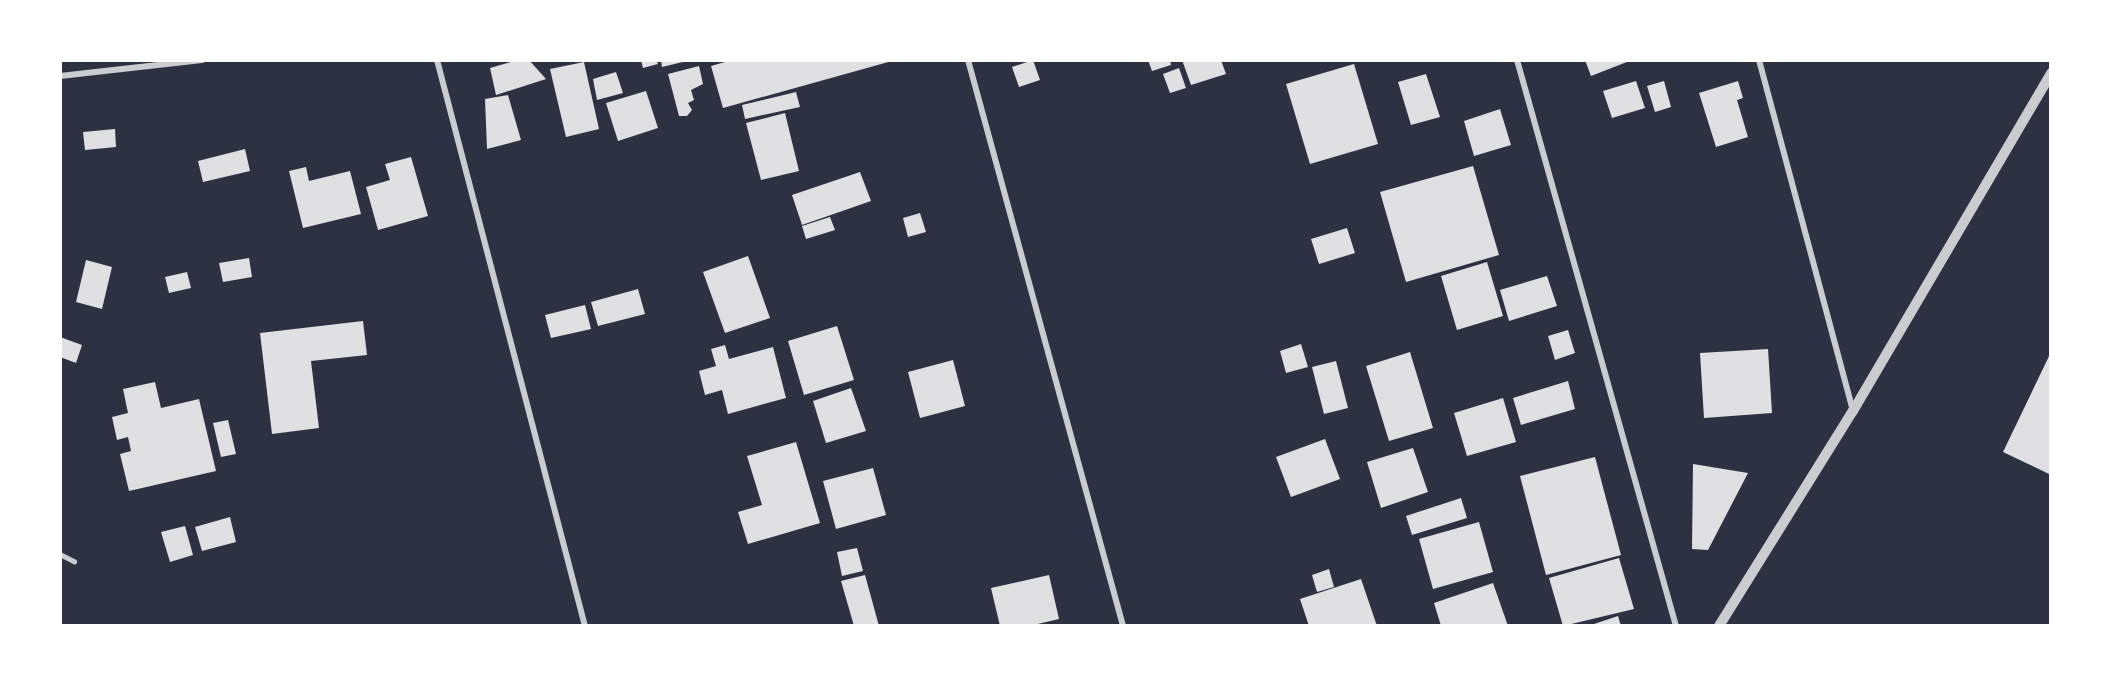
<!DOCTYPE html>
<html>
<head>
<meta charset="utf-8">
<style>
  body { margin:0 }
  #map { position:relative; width:2111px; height:686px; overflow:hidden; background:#2d3142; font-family:Jost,sans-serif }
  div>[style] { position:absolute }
  .building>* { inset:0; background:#e0e0e3 }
  .service>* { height:4.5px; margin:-2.25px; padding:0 2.25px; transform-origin:2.25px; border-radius:2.25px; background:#caccd0 }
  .minor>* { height:6px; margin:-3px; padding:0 3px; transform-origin:3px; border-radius:3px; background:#caccd0 }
  .tertiary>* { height:10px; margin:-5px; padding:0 5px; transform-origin:5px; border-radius:5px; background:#caccd0 }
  span { translate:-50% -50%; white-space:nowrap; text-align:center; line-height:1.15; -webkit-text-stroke:6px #fff; paint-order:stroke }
  .frame { position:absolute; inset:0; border:62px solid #fff; pointer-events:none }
</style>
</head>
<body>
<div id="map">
  <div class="building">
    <i style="clip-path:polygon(518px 60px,529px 60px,546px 79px,496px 95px,490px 68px)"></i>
    <i style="clip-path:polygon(641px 60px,656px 60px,658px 64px,643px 68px)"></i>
    <i style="clip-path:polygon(661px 60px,686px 60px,687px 61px,662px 67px)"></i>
    <i style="clip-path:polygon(732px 60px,892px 60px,892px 61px,723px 108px,711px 66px)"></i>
    <i style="clip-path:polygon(1033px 60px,1040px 80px,1019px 87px,1012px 67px)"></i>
    <i style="clip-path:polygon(1148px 60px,1170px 60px,1171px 65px,1152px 71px)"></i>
    <i style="clip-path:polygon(1182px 60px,1221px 60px,1226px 74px,1191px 85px)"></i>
    <i style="clip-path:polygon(1585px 60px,1632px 60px,1591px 76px)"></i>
    <i style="clip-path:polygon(584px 62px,599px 129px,566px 137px,550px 69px)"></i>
    <i style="clip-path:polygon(1354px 64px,1378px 144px,1310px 164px,1286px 84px)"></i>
    <i style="clip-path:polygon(699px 66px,703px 84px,691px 90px,694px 100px,688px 103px,692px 110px,687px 116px,679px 116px,668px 74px)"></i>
    <i style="clip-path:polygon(1179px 68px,1186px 88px,1170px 93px,1163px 74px)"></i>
    <i style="clip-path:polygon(616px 72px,623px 93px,597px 100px,593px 79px)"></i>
    <i style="clip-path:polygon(1426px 74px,1440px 117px,1411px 125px,1398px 82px)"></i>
    <i style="clip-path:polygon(1636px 81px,1645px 108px,1612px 118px,1603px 91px)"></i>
    <i style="clip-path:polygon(1664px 81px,1671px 107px,1655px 112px,1647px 86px)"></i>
    <i style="clip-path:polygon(1738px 81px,1743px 98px,1737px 100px,1748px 137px,1716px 147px,1699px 93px)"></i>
    <i style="clip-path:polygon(646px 91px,658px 128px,618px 141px,606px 103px)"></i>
    <i style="clip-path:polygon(796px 92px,800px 107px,745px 119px,742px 105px)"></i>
    <i style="clip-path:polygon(508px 95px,521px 140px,487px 149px,485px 99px)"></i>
    <i style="clip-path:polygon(1500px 109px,1511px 145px,1474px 156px,1464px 121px)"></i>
    <i style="clip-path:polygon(785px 113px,799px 171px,761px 180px,746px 123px)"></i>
    <i style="clip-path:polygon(115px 129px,116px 147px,85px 150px,83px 132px)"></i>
    <i style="clip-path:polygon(245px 149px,250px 171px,203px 182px,198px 161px)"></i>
    <i style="clip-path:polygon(411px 157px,428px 216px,378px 230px,366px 187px,390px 180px,385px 164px)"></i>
    <i style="clip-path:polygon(1473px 166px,1499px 255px,1406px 282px,1380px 192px)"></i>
    <i style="clip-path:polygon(306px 167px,309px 181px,350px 171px,361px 214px,303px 228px,289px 171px)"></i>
    <i style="clip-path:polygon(860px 172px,871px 201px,802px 225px,792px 195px)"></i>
    <i style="clip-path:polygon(920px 213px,926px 232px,908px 237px,903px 218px)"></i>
    <i style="clip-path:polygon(830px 217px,835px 230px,806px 239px,802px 226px)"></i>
    <i style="clip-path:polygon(1347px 228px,1355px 253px,1319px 264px,1311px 239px)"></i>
    <i style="clip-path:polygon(748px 256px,770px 318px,725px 333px,703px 272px)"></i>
    <i style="clip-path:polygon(249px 258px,252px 277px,223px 282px,219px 263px)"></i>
    <i style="clip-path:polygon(86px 260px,112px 267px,102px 309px,76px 302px)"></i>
    <i style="clip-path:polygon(1487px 262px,1503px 316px,1457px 330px,1441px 276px)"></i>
    <i style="clip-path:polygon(187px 272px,191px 288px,169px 293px,165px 277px)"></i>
    <i style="clip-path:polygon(1547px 276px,1557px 306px,1509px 321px,1500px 290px)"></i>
    <i style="clip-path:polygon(638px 289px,645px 314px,598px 326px,591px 302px)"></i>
    <i style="clip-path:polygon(585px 305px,591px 329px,551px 338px,545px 315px)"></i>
    <i style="clip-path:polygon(363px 321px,367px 355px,311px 361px,319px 428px,272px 434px,260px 333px)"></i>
    <i style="clip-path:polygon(837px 326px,854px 380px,804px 395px,788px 341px)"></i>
    <i style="clip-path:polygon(1568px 330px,1575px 353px,1555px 360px,1548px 336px)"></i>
    <i style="clip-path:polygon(60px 337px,82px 345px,76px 363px,60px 357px)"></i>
    <i style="clip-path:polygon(1301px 344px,1308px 367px,1286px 373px,1280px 351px)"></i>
    <i style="clip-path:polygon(725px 345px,729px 359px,773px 347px,786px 398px,728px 414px,722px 390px,705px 395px,699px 371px,716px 366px,711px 349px)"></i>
    <i style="clip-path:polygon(1768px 349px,1772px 413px,1704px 418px,1700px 353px)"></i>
    <i style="clip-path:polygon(1410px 352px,1433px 428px,1389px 441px,1366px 366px)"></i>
    <i style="clip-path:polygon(2051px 352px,2051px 470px,2049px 474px,2003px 452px)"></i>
    <i style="clip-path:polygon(953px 360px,965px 406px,920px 418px,908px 372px)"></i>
    <i style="clip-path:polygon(1336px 361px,1348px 408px,1324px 414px,1312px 367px)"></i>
    <i style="clip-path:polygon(1568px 381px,1575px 409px,1521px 425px,1513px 398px)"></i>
    <i style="clip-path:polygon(155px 382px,161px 408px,199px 399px,216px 471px,129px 491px,120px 454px,131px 451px,128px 437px,117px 440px,112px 417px,128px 413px,123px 389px)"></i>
    <i style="clip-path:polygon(851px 388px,866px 431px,826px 443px,813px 401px)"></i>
    <i style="clip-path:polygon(1503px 398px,1516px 442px,1467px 456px,1454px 413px)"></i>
    <i style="clip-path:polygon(228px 420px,236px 454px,221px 457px,213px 423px)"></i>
    <i style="clip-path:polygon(1325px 439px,1340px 479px,1291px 497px,1276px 457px)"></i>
    <i style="clip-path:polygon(796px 442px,820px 523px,748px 544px,738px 512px,762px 505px,747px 456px)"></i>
    <i style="clip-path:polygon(1413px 448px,1428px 492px,1381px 508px,1367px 462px)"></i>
    <i style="clip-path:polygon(1595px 457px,1621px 555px,1546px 575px,1520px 476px)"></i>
    <i style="clip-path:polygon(1693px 464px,1748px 473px,1708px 550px,1692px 549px)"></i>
    <i style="clip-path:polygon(873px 468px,886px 515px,836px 529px,823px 481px)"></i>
    <i style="clip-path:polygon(1461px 498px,1467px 518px,1412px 535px,1406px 516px)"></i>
    <i style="clip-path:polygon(230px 517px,236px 542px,202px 551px,195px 527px)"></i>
    <i style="clip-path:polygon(1479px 522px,1493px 572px,1433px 589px,1419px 539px)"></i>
    <i style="clip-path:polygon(185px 526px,193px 555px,170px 562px,161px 532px)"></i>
    <i style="clip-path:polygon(857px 548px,863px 571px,842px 576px,837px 552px)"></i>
    <i style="clip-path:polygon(1619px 558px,1634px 609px,1563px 626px,1549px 578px)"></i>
    <i style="clip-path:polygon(1329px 569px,1334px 587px,1317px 592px,1312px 575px)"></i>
    <i style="clip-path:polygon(865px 575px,879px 626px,854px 626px,841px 581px)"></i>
    <i style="clip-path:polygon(1049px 575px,1059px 619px,1029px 626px,1000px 626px,991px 588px)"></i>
    <i style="clip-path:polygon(1361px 579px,1377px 626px,1309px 626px,1300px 599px)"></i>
    <i style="clip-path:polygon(1493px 583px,1508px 626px,1441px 626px,1434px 603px)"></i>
    <i style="clip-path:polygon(1618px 616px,1621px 626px,1588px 626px)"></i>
  </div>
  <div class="service">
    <i style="left:60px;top:554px;width:16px;rotate:27deg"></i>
  </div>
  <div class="minor">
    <i style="left:437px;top:60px;width:585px;rotate:75.35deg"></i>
    <i style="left:968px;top:60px;width:587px;rotate:74.68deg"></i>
    <i style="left:1517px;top:60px;width:588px;rotate:74.31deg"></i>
    <i style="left:1759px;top:60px;width:362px;rotate:75deg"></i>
    <i style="left:60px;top:76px;width:143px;rotate:-6.4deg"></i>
  </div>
  <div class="tertiary">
    <i style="left:1719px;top:626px;width:253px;rotate:-58.1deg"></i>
    <i style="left:1853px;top:411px;width:392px;rotate:-59.6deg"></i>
  </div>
  <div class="frame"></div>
</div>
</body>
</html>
